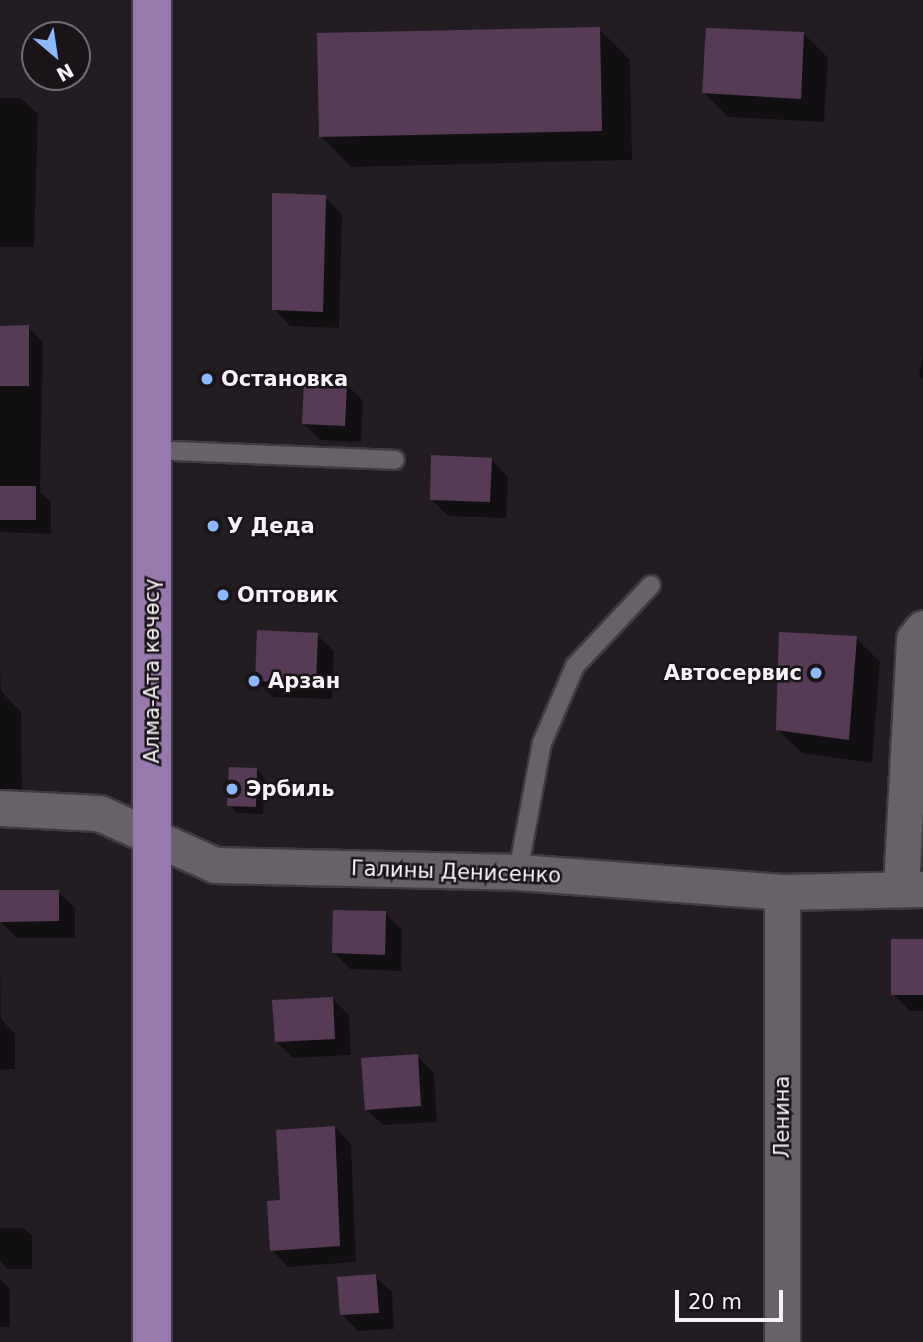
<!DOCTYPE html>
<html>
<head>
<meta charset="utf-8">
<style>
  body { margin:0 }
  #map { position:relative; width:923px; height:1342px; overflow:hidden; background:#231d23; font-family:"DejaVu Sans",sans-serif }
  div>[style] { position:absolute }
  .shadow>* { inset:0; background:#0007 }
  .building>* { inset:0; background:#573b56 }
  .roads { filter:drop-shadow(2px 0 #403b40) drop-shadow(-2px 0 #403b40) drop-shadow(0 2px #403b40) drop-shadow(0 -2px #403b40) }
  .service>* { height:18px; margin:-9px; padding:0 9px; transform-origin:9px; border-radius:9px; background:#696168 }
  .minor>* { height:35px; margin:-17.5px; padding:0 17.5px; transform-origin:17.5px; border-radius:17.5px; background:#696168 }
  .trunk>* { height:38px; margin:-19px; padding:0 19px; transform-origin:19px; border-radius:19px; background:#9879ae }
  .dots>* { width:19px; height:19px; translate:-50% -50%; box-sizing:border-box; border:4px solid #1a1419; border-radius:50% }
  span { translate:-50% -50%; white-space:nowrap; text-align:center; line-height:1.15; -webkit-text-stroke:5px #1a1419; paint-order:stroke }
  .poi-label { font-size:21px; color:#f7f2f7; font-weight:700 }
  .left { translate:0 -50%; text-align:left }
  .right { translate:-100% -50%; text-align:right }
  .street-label { font-size:21px; color:#f7f2f7 }
  .north { position:absolute; left:21px; top:21px; width:70px; height:70px; box-sizing:border-box; background:#1a1419; border:2px solid #726d72; border-radius:50%; rotate:151deg; font-size:19px; font-weight:700; line-height:28px; text-align:center; color:#f7f2f7 }
  .north::after { content:''; display:block; margin:auto; width:24px; height:32px; background:#8bb9fc; clip-path:polygon(50% 0,100% 100%,50% 72%,0 100%) }
  .scale { position:absolute; left:675px; top:1290px; width:108px; height:32px; box-sizing:border-box; border:4px solid #f7f2f7; border-top:0; padding-left:9px; font-size:21px; line-height:24px; white-space:nowrap; color:#f7f2f7; -webkit-text-stroke:5px #1a1419; paint-order:stroke }
</style>
</head>
<body>
<div id="map">
  <div class="shadow">
    <i style="clip-path:polygon(599px 29px,630px 60px,632px 160px,351px 167px,321px 136px)"></i>
    <i style="clip-path:polygon(804px 34px,828px 58px,824px 122px,728px 117px,704px 93px)"></i>
    <i style="clip-path:polygon(0 98px,21px 98px,38px 114px,34px 247px,0 247px)"></i>
    <i style="clip-path:polygon(325px 197px,342px 214px,339px 328px,290px 326px,274px 309px)"></i>
    <i style="clip-path:polygon(0 327px,28px 327px,43px 342px,40px 492px,51px 502px,51px 534px,0 532px)"></i>
    <i style="clip-path:polygon(923px 354px,923px 379px,919px 376px)"></i>
    <i style="clip-path:polygon(346px 384px,363px 401px,361px 442px,320px 440px,304px 424px)"></i>
    <i style="clip-path:polygon(492px 460px,508px 477px,506px 518px,448px 516px,431px 499px)"></i>
    <i style="clip-path:polygon(317px 635px,334px 651px,332px 699px,273px 697px,256px 680px)"></i>
    <i style="clip-path:polygon(856px 638px,880px 662px,872px 763px,802px 753px,777px 729px)"></i>
    <i style="clip-path:polygon(0 665px,1px 691px,21px 712px,22px 794px,0 794px)"></i>
    <i style="clip-path:polygon(257px 770px,265px 778px,263px 814px,237px 813px,229px 805px)"></i>
    <i style="clip-path:polygon(58px 892px,75px 908px,75px 938px,17px 938px,0 921px)"></i>
    <i style="clip-path:polygon(385px 913px,402px 930px,401px 971px,350px 969px,334px 952px)"></i>
    <i style="clip-path:polygon(923px 941px,923px 1011px,910px 1011px,893px 994px)"></i>
    <i style="clip-path:polygon(0 961px,1px 1019px,15px 1034px,15px 1069px,0 1070px)"></i>
    <i style="clip-path:polygon(332px 998px,349px 1015px,351px 1055px,293px 1058px,277px 1042px)"></i>
    <i style="clip-path:polygon(417px 1056px,434px 1073px,437px 1122px,383px 1125px,366px 1109px)"></i>
    <i style="clip-path:polygon(335px 1127px,351px 1144px,356px 1262px,288px 1267px,272px 1250px,282px 1202px)"></i>
    <i style="clip-path:polygon(0 1228px,24px 1228px,32px 1236px,32px 1269px,7px 1269px,0 1261px)"></i>
    <i style="clip-path:polygon(375px 1276px,392px 1292px,394px 1329px,358px 1331px,342px 1314px)"></i>
    <i style="clip-path:polygon(0 1279px,10px 1289px,10px 1327px,0 1327px)"></i>
  </div>
  <div class="building">
    <i style="clip-path:polygon(600px 27px,602px 131px,319px 137px,317px 33px)"></i>
    <i style="clip-path:polygon(706px 28px,804px 32px,801px 99px,702px 93px)"></i>
    <i style="clip-path:polygon(272px 193px,326px 195px,323px 312px,272px 310px)"></i>
    <i style="clip-path:polygon(29px 325px,29px 386px,0 386px,0 326px)"></i>
    <i style="clip-path:polygon(304px 380px,347px 383px,345px 426px,302px 424px)"></i>
    <i style="clip-path:polygon(431px 455px,492px 458px,490px 502px,430px 500px)"></i>
    <i style="clip-path:polygon(0 486px,36px 486px,36px 520px,0 520px)"></i>
    <i style="clip-path:polygon(257px 630px,318px 633px,316px 683px,255px 681px)"></i>
    <i style="clip-path:polygon(779px 632px,857px 636px,849px 740px,776px 730px)"></i>
    <i style="clip-path:polygon(229px 767px,257px 768px,256px 807px,227px 806px)"></i>
    <i style="clip-path:polygon(0 890px,59px 890px,59px 921px,0 922px)"></i>
    <i style="clip-path:polygon(333px 910px,386px 911px,385px 955px,332px 953px)"></i>
    <i style="clip-path:polygon(891px 939px,923px 939px,923px 995px,891px 995px)"></i>
    <i style="clip-path:polygon(333px 997px,335px 1039px,275px 1042px,272px 1000px)"></i>
    <i style="clip-path:polygon(418px 1054px,421px 1106px,365px 1110px,361px 1058px)"></i>
    <i style="clip-path:polygon(335px 1126px,340px 1246px,270px 1251px,267px 1201px,280px 1200px,276px 1130px)"></i>
    <i style="clip-path:polygon(376px 1274px,379px 1313px,340px 1315px,337px 1277px)"></i>
  </div>
  <div class="roads">
    <div class="service">
      <i style="left:151px;top:450px;width:244px;rotate:2.3deg"></i>
      <i style="left:518px;top:872px;width:131px;rotate:-79.5deg"></i>
      <i style="left:542px;top:743px;width:84px;rotate:-66.8deg"></i>
      <i style="left:575px;top:666px;width:111px;rotate:-46.8deg"></i>
    </div>
    <div class="minor">
      <i style="left:0;top:808px;width:99px;rotate:2.9deg"></i>
      <i style="left:99px;top:813px;width:127px;rotate:24.1deg"></i>
      <i style="left:215px;top:865px;width:303px;rotate:1.3deg"></i>
      <i style="left:518px;top:872px;width:265px;rotate:4.3deg"></i>
      <i style="left:782px;top:892px;width:141px;rotate:-1.2deg"></i>
      <i style="left:901px;top:888px;width:249px;rotate:-87deg"></i>
      <i style="left:914px;top:639px;width:14px;rotate:-51deg"></i>
      <i style="left:782px;top:1342px;width:450px;rotate:-90deg"></i>
    </div>
    <div class="trunk">
      <i style="left:152px;top:1342px;width:1342px;rotate:-90deg"></i>
    </div>
  </div>
  <div class="dots">
    <i style="left:207px;top:379px;background:#8bb9fc"></i>
    <i style="left:213px;top:526px;background:#8bb9fc"></i>
    <i style="left:223px;top:595px;background:#8bb9fc"></i>
    <i style="left:816px;top:673px;background:#8bb9fc"></i>
    <i style="left:254px;top:681px;background:#8bb9fc"></i>
    <i style="left:232px;top:789px;background:#8bb9fc"></i>
  </div>
  <div class="poi-label">
    <span class="left" style="left:221px;top:379px">Остановка</span>
    <span class="left" style="left:227px;top:526px">У Деда</span>
    <span class="left" style="left:237px;top:595px">Оптовик</span>
    <span class="right" style="left:802px;top:673px">Автосервис</span>
    <span class="left" style="left:268px;top:681px">Арзан</span>
    <span class="left" style="left:246px;top:789px">Эрбиль</span>
  </div>
  <div class="street-label">
    <span style="left:152px;top:671px;rotate:-90deg">Алма-Ата көчөсү</span>
    <span style="left:456px;top:872px;rotate:2deg">Галины Денисенко</span>
    <span style="left:782px;top:1117px;rotate:-90deg">Ленина</span>
  </div>
  <div class="north">N</div>
  <div class="scale">20 m</div>
</div>
</body>
</html>
